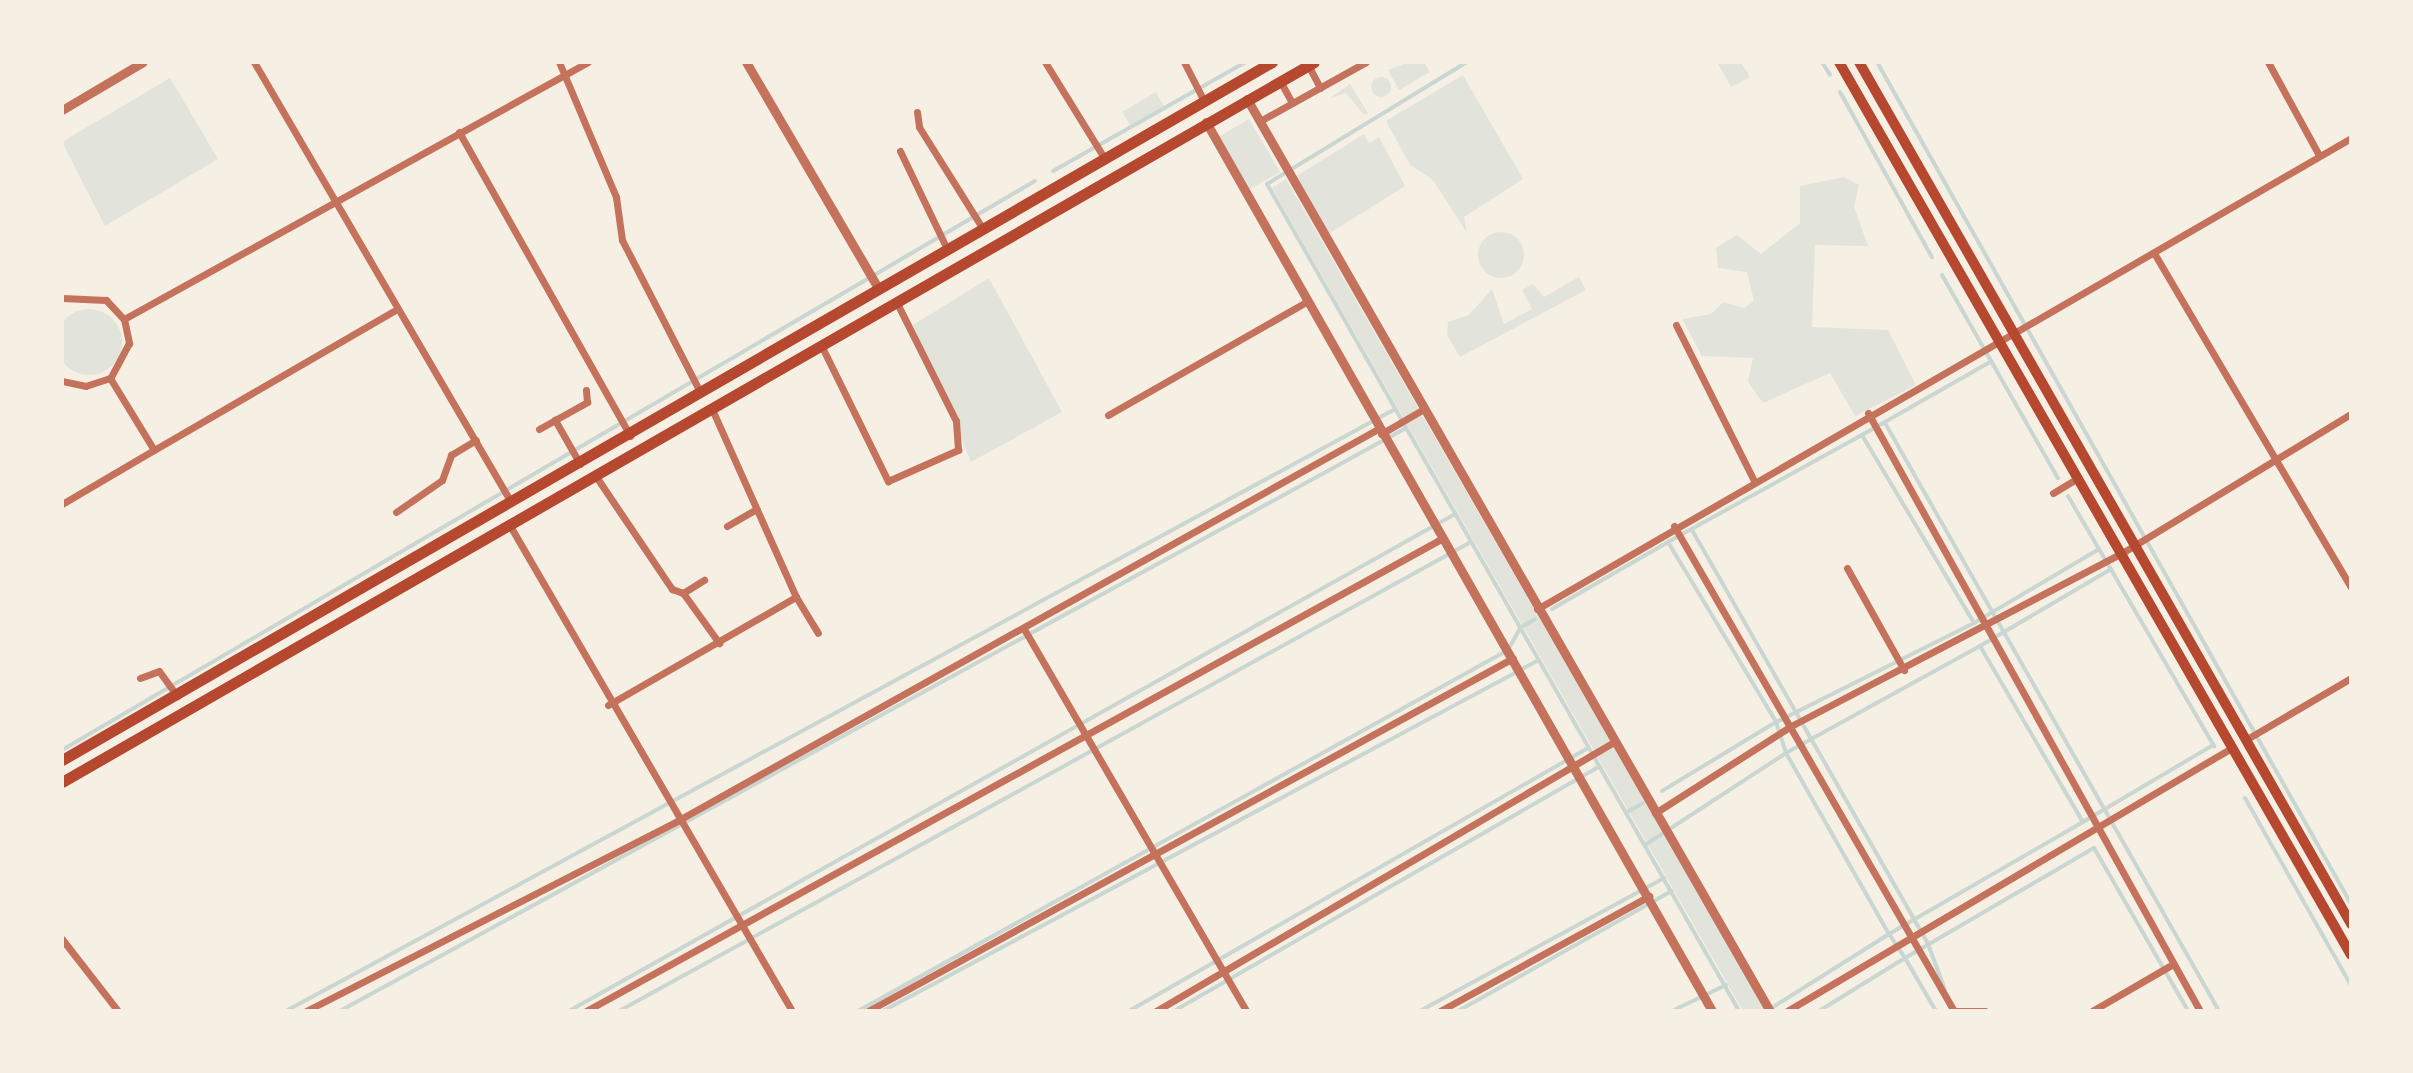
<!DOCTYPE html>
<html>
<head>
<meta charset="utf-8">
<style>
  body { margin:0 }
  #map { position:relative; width:2413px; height:1073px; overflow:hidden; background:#f6efe4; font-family:"PT Serif",serif }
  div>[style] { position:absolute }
  .green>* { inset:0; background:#e2e4dc }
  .round { border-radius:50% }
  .stream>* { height:4px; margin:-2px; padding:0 2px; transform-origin:2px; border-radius:2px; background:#c9d6d2 }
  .minor>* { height:7px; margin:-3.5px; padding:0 3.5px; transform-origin:3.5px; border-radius:3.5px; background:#c5725c }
  .tertiary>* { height:9px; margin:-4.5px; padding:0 4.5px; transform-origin:4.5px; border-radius:4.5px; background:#c5725c }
  .secondary>* { height:10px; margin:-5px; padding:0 5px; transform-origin:5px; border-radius:5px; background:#b5482f }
  .primary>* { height:11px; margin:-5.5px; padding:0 5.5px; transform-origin:5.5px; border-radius:5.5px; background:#b5482f }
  span { translate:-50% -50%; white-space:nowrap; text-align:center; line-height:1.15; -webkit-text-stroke:6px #f6efe4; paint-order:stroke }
  .frame { position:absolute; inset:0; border:64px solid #f6efe4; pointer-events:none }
</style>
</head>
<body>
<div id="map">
  <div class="green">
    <i style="clip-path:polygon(1409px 62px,1424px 62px,1430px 72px,1399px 90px,1388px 70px)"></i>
    <i style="clip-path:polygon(1717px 62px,1741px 62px,1750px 77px,1731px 87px)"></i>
    <i style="clip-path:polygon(1463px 75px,1523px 179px,1464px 217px,1467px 233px,1433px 180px,1410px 165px,1386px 121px)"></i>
    <i class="round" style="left:1371px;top:77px;width:20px;height:20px"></i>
    <i style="clip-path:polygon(170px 78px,218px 159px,105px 226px,62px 142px)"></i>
    <i style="clip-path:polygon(1350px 84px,1368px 113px,1364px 115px,1346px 93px,1330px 98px)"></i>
    <i style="clip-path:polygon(1156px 92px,1164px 106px,1130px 125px,1122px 112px)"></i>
    <i style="clip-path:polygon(1249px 119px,1280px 172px,1248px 190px,1218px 137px)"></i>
    <i style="clip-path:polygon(1364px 134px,1369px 143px,1379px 137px,1405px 186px,1327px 235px,1295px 177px)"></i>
    <i style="clip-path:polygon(1844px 177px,1859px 185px,1854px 207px,1868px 246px,1815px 245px,1812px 327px,1888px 330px,1916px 385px,1855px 416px,1830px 373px,1763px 403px,1748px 382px,1753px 358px,1702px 356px,1682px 319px,1711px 314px,1723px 302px,1744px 308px,1754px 301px,1747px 272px,1718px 268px,1716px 248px,1737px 235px,1761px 254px,1800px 223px,1800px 186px)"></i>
    <i style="clip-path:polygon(1286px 179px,1766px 1011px,1743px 1011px,1272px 188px)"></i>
    <i class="round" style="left:1478px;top:232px;width:46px;height:46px"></i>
    <i style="clip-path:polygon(1579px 277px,1586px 290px,1460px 357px,1447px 335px,1448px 322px,1469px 315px,1492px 289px,1504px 324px,1532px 309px,1522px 290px,1533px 284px,1544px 297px)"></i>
    <i style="clip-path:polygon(989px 278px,1062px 412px,971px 462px,913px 325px)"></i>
    <i class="round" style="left:56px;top:309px;width:66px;height:66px"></i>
  </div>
  <div class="stream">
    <i style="left:1467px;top:62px;width:234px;rotate:148.6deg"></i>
    <i style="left:1267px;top:184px;width:952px;rotate:60.28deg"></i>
    <i style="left:1822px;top:62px;width:15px;rotate:58deg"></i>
    <i style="left:1877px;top:62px;width:966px;rotate:60.62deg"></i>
    <i style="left:1840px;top:92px;width:189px;rotate:60.9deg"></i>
    <i style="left:1053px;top:171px;width:222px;rotate:-29.5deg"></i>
    <i style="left:1942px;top:275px;width:234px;rotate:60.3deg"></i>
    <i style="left:1885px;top:423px;width:676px;rotate:60.4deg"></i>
    <i style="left:1862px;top:435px;width:147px;rotate:-29.7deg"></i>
    <i style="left:2068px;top:496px;width:290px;rotate:59.7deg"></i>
    <i style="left:1692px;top:530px;width:477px;rotate:60.3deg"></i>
    <i style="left:1928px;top:944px;width:49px;rotate:69.7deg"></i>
    <i style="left:1668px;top:542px;width:222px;rotate:-28.9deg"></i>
    <i style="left:1862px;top:435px;width:219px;rotate:59.2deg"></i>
    <i style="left:1974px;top:623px;width:221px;rotate:153.4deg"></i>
    <i style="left:1776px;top:722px;width:33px;rotate:72deg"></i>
    <i style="left:1786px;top:753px;width:222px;rotate:-28.9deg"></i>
    <i style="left:1980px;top:646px;width:204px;rotate:59.7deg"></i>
    <i style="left:2083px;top:822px;width:224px;rotate:150deg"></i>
    <i style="left:1889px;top:934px;width:29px;rotate:56deg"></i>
    <i style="left:1905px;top:958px;width:219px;rotate:-30.2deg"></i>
    <i style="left:2094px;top:848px;width:188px;rotate:60deg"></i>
    <i style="left:1552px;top:609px;width:134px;rotate:-30deg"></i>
    <i style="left:1668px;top:542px;width:210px;rotate:59deg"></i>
    <i style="left:1776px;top:722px;width:133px;rotate:148.8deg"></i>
    <i style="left:1974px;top:623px;width:145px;rotate:-30.6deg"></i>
    <i style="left:1980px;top:646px;width:152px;rotate:-30.4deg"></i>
    <i style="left:62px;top:750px;width:1127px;rotate:-30.32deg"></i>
    <i style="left:2245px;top:798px;width:215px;rotate:60.5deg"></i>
    <i style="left:1627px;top:812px;width:18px;rotate:-29deg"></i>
    <i style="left:2083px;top:822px;width:151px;rotate:-30.6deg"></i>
    <i style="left:1645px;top:845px;width:168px;rotate:-33.1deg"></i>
    <i style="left:1786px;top:753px;width:208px;rotate:60.4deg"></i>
    <i style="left:1889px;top:934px;width:141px;rotate:147.8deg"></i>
    <i style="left:286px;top:1011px;width:1262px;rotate:-28.49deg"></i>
    <i style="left:340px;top:1011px;width:1215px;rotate:-28.67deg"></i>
    <i style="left:569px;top:1011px;width:1016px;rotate:-29.29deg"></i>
    <i style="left:619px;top:1011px;width:973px;rotate:-28.83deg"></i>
    <i style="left:858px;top:1011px;width:744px;rotate:-29.05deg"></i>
    <i style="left:1508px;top:650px;width:25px;rotate:-61deg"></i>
    <i style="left:1520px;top:628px;width:17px;rotate:-31deg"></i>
    <i style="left:883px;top:1011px;width:744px;rotate:-28.15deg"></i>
    <i style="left:1129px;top:1011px;width:529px;rotate:-29.81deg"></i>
    <i style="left:1174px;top:1011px;width:491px;rotate:-29.9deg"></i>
    <i style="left:1420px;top:1011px;width:278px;rotate:-28.6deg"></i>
    <i style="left:1458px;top:1011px;width:245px;rotate:-29.3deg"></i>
    <i style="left:1672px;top:1011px;width:60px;rotate:-25.7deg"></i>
    <i style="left:1819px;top:1011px;width:101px;rotate:-31.6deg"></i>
    <i style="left:1905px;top:958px;width:61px;rotate:59.7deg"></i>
  </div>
  <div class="minor">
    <i style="left:254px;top:62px;width:510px;rotate:59.71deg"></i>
    <i style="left:559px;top:62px;width:147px;rotate:67.1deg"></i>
    <i style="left:616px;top:197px;width:43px;rotate:82.1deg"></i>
    <i style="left:622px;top:240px;width:171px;rotate:62.8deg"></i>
    <i style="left:1045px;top:62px;width:110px;rotate:58.3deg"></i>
    <i style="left:1184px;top:62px;width:42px;rotate:62.8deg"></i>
    <i style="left:2268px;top:62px;width:106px;rotate:61.3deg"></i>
    <i style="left:1308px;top:65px;width:26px;rotate:62deg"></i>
    <i style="left:1280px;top:81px;width:25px;rotate:61deg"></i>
    <i style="left:917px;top:112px;width:15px;rotate:82deg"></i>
    <i style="left:919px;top:127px;width:117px;rotate:57.9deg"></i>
    <i style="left:1260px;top:121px;width:121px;rotate:-29.1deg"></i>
    <i style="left:459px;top:132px;width:349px;rotate:60.6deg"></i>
    <i style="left:900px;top:151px;width:106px;rotate:64.4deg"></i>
    <i style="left:2154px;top:253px;width:388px;rotate:59.5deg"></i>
    <i style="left:62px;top:298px;width:44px;rotate:2.6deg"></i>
    <i style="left:106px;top:300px;width:26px;rotate:47deg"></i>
    <i style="left:124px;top:319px;width:25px;rotate:78deg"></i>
    <i style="left:129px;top:343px;width:40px;rotate:118deg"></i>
    <i style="left:110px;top:378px;width:25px;rotate:162deg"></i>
    <i style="left:86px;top:386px;width:25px;rotate:-168deg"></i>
    <i style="left:124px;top:319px;width:530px;rotate:-28.98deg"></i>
    <i style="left:1676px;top:325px;width:172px;rotate:63.4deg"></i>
    <i style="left:821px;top:345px;width:152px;rotate:63.8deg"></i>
    <i style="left:888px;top:481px;width:77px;rotate:-23.9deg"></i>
    <i style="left:958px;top:450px;width:29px;rotate:-94deg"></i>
    <i style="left:956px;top:421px;width:134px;rotate:-116.6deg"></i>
    <i style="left:110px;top:378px;width:84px;rotate:58.6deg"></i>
    <i style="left:154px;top:450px;width:277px;rotate:-30.1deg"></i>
    <i style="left:1868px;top:413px;width:684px;rotate:60.96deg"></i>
    <i style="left:1108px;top:415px;width:228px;rotate:-29.7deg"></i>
    <i style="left:539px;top:429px;width:18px;rotate:-29deg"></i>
    <i style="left:1381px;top:434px;width:48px;rotate:-30.3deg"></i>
    <i style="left:580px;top:464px;width:51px;rotate:-119.6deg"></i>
    <i style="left:555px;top:420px;width:37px;rotate:-29deg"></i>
    <i style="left:587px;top:402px;width:12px;rotate:-95deg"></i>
    <i style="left:595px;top:475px;width:138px;rotate:56deg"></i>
    <i style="left:672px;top:589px;width:12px;rotate:20deg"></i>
    <i style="left:683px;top:593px;width:25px;rotate:-32deg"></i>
    <i style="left:2053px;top:493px;width:29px;rotate:-31deg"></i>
    <i style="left:62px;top:504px;width:107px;rotate:-30.4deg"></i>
    <i style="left:396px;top:512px;width:56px;rotate:-34.8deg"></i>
    <i style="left:442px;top:480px;width:27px;rotate:-70deg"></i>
    <i style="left:451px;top:455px;width:29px;rotate:-31deg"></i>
    <i style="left:509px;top:524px;width:563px;rotate:59.84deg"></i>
    <i style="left:727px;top:526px;width:34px;rotate:-30deg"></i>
    <i style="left:1674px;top:526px;width:560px;rotate:60deg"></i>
    <i style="left:1954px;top:1011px;width:31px"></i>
    <i style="left:1847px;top:568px;width:117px;rotate:60.8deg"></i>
    <i style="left:683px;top:593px;width:62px;rotate:54.2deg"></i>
    <i style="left:796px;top:597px;width:42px;rotate:58.6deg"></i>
    <i style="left:1537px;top:609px;width:940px;rotate:-30.05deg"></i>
    <i style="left:1024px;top:629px;width:442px;rotate:59.8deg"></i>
    <i style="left:140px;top:678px;width:20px;rotate:-20deg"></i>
    <i style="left:159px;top:671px;width:31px;rotate:54deg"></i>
    <i style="left:608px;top:705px;width:217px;rotate:-29.9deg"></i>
    <i style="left:796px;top:597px;width:208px;rotate:-114.1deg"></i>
    <i style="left:2247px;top:739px;width:121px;rotate:-30.4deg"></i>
    <i style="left:1655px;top:813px;width:161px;rotate:-32.6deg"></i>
    <i style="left:1791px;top:726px;width:373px;rotate:-27.6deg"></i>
    <i style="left:2122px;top:553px;width:268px;rotate:-31.3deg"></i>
    <i style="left:62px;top:939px;width:91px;rotate:52.1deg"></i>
    <i style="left:306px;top:1011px;width:417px;rotate:-27.1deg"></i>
    <i style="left:677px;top:821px;width:801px;rotate:-29.22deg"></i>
    <i style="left:586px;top:1011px;width:977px;rotate:-28.9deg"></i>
    <i style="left:868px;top:1011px;width:735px;rotate:-28.69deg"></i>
    <i style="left:1156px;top:1011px;width:531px;rotate:-30.43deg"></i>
    <i style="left:1440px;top:1011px;width:239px;rotate:-28.8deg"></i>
    <i style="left:1787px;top:1011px;width:518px;rotate:-30.62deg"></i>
    <i style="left:2092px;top:1011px;width:94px;rotate:-30.1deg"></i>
  </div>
  <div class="tertiary">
    <i style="left:746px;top:62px;width:259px;rotate:59.7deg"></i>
    <i style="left:1247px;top:99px;width:1051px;rotate:60.17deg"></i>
    <i style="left:62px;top:110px;width:94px;rotate:-30.7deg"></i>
    <i style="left:1206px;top:122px;width:1023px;rotate:60.35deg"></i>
  </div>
  <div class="secondary">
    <i style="left:1839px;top:62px;width:1029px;rotate:60.17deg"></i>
    <i style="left:1859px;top:62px;width:993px;rotate:60.28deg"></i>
  </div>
  <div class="primary">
    <i style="left:62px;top:760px;width:1397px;rotate:-29.98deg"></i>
    <i style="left:62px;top:782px;width:1444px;rotate:-29.9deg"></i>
  </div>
  <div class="frame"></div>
</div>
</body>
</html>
